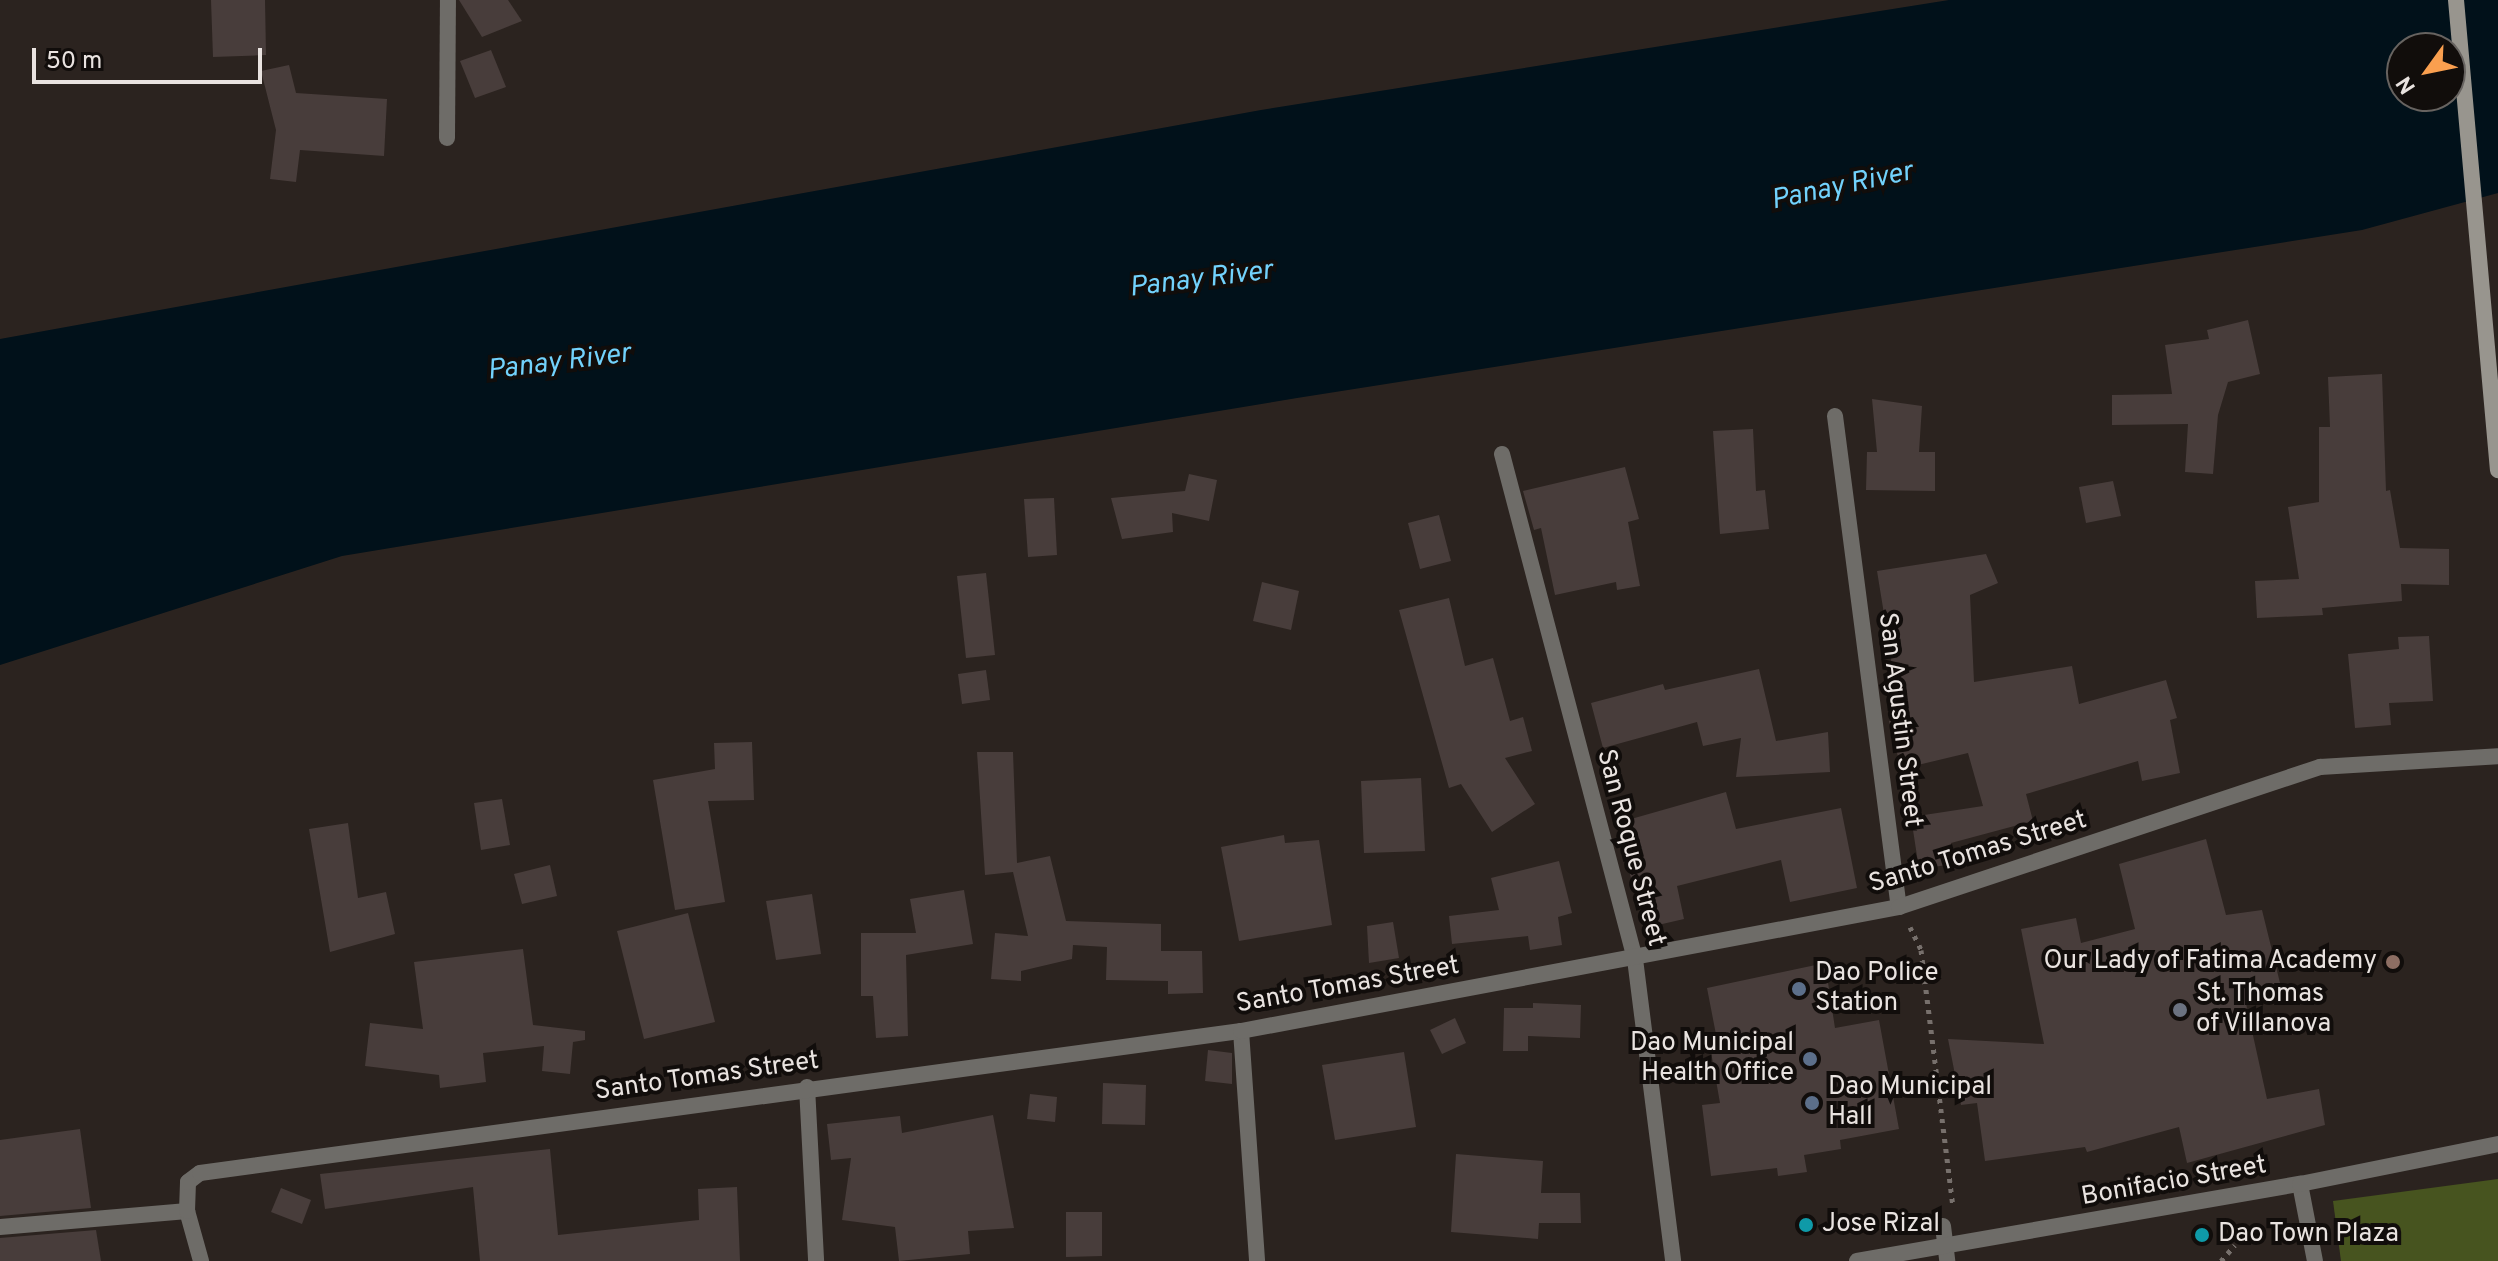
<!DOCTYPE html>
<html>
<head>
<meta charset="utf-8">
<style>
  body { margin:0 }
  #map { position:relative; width:2498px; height:1261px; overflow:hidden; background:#2b231f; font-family:Overpass,sans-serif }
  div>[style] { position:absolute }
  .green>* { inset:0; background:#47541f }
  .water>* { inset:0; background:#01111a }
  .building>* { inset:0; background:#483d3b }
  .path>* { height:5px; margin-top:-2.5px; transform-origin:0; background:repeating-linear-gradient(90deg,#77706c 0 4px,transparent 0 10px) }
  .lane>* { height:16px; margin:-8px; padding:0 8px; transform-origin:8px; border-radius:8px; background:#6e6c68 }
  .street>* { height:16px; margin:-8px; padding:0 8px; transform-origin:8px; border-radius:8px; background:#6e6c68 }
  .secondary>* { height:16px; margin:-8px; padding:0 8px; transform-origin:8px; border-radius:8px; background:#98958e }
  .dots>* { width:22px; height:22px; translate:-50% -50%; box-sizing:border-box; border:4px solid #110d0b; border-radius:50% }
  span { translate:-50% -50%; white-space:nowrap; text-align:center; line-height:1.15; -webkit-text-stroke:8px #110d0b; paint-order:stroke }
  .street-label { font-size:26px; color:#e9e3e0 }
  .poi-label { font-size:26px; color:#e9e3e0 }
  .right { translate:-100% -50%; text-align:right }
  .left { translate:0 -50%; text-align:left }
  .water-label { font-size:28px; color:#72d2fc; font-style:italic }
  .north { position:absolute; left:2386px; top:32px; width:80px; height:80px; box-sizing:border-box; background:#110d0b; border:2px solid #676360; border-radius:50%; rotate:237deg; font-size:22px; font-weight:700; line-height:32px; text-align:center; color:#e9e3e0 }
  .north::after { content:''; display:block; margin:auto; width:28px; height:36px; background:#fa9f4f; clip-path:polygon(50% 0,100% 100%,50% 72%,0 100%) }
  .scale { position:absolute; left:32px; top:48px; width:230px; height:36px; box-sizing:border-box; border:4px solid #e9e3e0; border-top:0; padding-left:10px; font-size:24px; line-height:28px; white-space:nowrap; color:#e9e3e0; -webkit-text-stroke:6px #110d0b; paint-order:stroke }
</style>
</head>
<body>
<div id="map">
  <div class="green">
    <i style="clip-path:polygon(2498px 1179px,2498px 1261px,2341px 1261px,2333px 1201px)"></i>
  </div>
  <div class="water">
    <i style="clip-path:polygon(evenodd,1949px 0,2498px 0,2498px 193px,2362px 230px,1297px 398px,342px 556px,0 665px,0 339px,1261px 110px,1949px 0,2402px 48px,2450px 48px,2450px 96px,2402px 96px,2402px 48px)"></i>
  </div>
  <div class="building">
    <i style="clip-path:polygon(211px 0,265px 0,266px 55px,213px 57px)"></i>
    <i style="clip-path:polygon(459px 0,508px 0,522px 21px,482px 37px)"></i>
    <i style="clip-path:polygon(491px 50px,506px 87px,475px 98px,460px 61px)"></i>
    <i style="clip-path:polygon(289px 65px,296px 93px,387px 99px,384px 156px,300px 150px,296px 182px,270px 179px,276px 130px,261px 71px)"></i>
    <i style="clip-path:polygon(2248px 320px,2260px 374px,2228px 382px,2218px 415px,2213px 474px,2185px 472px,2188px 424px,2112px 425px,2112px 395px,2172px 394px,2165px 345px,2209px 339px,2207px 330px)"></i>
    <i style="clip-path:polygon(2382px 374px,2386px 491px,2390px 490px,2400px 548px,2449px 549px,2449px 585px,2401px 584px,2402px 601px,2322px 608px,2323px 615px,2257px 618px,2255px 581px,2299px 579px,2288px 507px,2319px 502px,2319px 427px,2330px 427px,2328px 377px)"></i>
    <i style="clip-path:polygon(1872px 399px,1922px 406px,1919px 452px,1935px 452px,1935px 491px,1866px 490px,1867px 452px,1877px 452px)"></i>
    <i style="clip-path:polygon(1753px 429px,1756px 491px,1765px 490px,1769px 529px,1720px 534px,1713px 431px)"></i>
    <i style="clip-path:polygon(1625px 467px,1639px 519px,1628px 522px,1640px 586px,1617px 590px,1616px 582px,1555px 595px,1541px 528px,1534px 530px,1523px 491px)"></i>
    <i style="clip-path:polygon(1189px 474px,1217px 480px,1209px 521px,1172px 513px,1173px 532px,1122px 539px,1111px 498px,1185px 491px)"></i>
    <i style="clip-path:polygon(2113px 481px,2121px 516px,2086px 523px,2079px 487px)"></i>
    <i style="clip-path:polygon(1054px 498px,1057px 555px,1028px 557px,1024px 499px)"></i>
    <i style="clip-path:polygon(1439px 515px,1451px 561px,1420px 569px,1408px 523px)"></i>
    <i style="clip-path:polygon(1986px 554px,1998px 583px,1970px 595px,1974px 682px,2072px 666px,2079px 704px,2166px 680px,2177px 718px,2170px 720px,2180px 773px,2142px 781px,2138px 761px,2026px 794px,2033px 821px,1951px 843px,1954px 864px,1919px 869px,1911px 817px,1983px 806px,1968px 753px,1901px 769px,1889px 721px,1898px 719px,1902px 663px,1891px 662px,1893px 613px,1884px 614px,1877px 571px)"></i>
    <i style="clip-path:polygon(986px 573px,995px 655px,966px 658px,957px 576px)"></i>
    <i style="clip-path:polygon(1262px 582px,1299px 591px,1291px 630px,1253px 621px)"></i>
    <i style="clip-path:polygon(1449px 598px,1465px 666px,1493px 658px,1510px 721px,1523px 717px,1532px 751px,1505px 758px,1535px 804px,1492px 832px,1461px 784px,1449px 788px,1399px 610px)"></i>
    <i style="clip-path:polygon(2429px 636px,2433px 701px,2389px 703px,2391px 725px,2355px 728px,2348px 654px,2399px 649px,2398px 637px)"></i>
    <i style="clip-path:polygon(1759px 669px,1776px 741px,1828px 732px,1830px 772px,1736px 777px,1741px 738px,1703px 746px,1697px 722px,1603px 748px,1591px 703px,1663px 684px,1665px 690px)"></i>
    <i style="clip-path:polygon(986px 670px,990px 700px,962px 704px,958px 674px)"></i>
    <i style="clip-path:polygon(752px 742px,754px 800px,708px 801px,725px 902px,675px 910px,653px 780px,715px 769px,714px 743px)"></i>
    <i style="clip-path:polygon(977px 752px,1013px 752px,1017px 863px,1050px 856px,1066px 921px,1161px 924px,1161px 951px,1202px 951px,1203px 993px,1168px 994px,1168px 981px,1106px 980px,1107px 947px,1073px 945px,1072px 959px,1021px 971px,1021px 981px,991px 979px,995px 933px,1028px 936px,1013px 872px,985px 875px)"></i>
    <i style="clip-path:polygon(1421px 778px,1425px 851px,1364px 853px,1361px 781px)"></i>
    <i style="clip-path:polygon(1726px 792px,1736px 829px,1841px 808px,1857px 888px,1790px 902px,1781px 860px,1677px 886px,1684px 919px,1658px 925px,1646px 874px,1631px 878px,1617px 823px)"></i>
    <i style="clip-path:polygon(502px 799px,510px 845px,481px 850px,474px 803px)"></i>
    <i style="clip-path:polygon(348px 823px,358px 898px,386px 892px,395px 934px,330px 952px,309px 829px)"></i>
    <i style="clip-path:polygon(1284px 835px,1285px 843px,1319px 840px,1332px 925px,1239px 941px,1221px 847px)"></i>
    <i style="clip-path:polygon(2206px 839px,2226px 915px,2262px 910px,2282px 991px,2245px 999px,2267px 1099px,2319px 1089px,2325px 1125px,2187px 1163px,2179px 1127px,2087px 1152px,2085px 1147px,1985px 1161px,1977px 1103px,1961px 1105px,1948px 1039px,2044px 1044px,2021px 929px,2076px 918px,2081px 943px,2135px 929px,2119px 864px)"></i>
    <i style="clip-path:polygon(1559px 861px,1572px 913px,1558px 917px,1562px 945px,1530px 950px,1528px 936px,1452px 944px,1449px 916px,1499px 910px,1491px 878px)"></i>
    <i style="clip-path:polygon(550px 865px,557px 896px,522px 904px,514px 874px)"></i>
    <i style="clip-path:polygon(964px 890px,973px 944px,906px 955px,908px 1036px,876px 1038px,873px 996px,861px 996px,861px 933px,916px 933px,910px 899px)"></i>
    <i style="clip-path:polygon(812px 894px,821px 954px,776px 960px,766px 901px)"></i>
    <i style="clip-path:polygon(688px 913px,715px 1022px,644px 1039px,617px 931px)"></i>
    <i style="clip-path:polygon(1393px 922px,1399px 958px,1369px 963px,1367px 926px)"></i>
    <i style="clip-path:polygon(523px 949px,533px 1025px,585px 1031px,585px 1040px,573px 1042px,570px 1074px,542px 1071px,544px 1046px,483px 1053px,486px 1082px,440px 1088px,439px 1075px,365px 1066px,370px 1023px,423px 1029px,414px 962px)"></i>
    <i style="clip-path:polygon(1825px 963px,1835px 1028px,1879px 1020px,1899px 1129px,1840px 1140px,1841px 1149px,1804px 1155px,1807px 1172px,1778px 1176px,1777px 1168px,1711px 1176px,1702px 1105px,1720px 1103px,1711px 1052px,1719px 1050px,1707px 988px)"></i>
    <i style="clip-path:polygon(1533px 1003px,1581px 1005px,1580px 1038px,1528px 1036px,1528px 1051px,1503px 1051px,1504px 1008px,1533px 1008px)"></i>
    <i style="clip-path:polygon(1455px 1018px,1466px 1043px,1442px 1054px,1430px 1030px)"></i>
    <i style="clip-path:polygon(1208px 1050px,1232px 1053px,1232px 1084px,1205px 1081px)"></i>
    <i style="clip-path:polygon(1404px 1052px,1416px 1127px,1335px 1140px,1322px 1065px)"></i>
    <i style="clip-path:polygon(1103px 1083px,1146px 1085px,1145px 1125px,1102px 1124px)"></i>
    <i style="clip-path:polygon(1030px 1094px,1057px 1097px,1055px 1122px,1027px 1119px)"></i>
    <i style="clip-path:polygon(993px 1115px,1014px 1228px,968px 1231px,970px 1254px,899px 1261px,895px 1227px,842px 1220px,851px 1158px,831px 1160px,827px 1124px,900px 1116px,902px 1133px)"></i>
    <i style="clip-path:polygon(80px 1129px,91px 1208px,0 1216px,0 1140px)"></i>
    <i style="clip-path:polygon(550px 1149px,558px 1235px,699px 1220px,698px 1189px,737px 1187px,740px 1261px,480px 1261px,473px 1187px,325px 1209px,320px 1174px)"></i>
    <i style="clip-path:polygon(1456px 1154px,1543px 1161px,1541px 1193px,1580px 1193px,1581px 1223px,1539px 1223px,1538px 1239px,1451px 1232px)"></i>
    <i style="clip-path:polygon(281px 1188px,311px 1200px,302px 1224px,271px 1212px)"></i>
    <i style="clip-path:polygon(1066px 1212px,1102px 1212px,1102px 1256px,1066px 1257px)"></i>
    <i style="clip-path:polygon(96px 1230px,101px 1261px,0 1261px,0 1238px)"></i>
  </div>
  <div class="path">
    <i style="left:1910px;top:927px;width:25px;rotate:64deg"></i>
    <i style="left:1921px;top:950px;width:259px;rotate:82.9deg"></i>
    <i style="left:2221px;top:1261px;width:21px;rotate:-49deg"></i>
  </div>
  <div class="lane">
    <i style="left:2300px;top:1184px;width:78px;rotate:79deg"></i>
  </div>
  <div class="street">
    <i style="left:447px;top:138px;width:138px;rotate:-89.6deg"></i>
    <i style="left:1835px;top:416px;width:495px;rotate:82.6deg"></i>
    <i style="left:1502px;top:454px;width:522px;rotate:75.25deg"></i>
    <i style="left:1635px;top:959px;width:304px;rotate:82.8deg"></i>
    <i style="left:1241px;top:1031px;width:231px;rotate:86deg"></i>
    <i style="left:807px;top:1087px;width:174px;rotate:87deg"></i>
    <i style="left:1943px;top:1226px;width:35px;rotate:83deg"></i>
    <i style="left:0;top:1227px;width:188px;rotate:-4.9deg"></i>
    <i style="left:201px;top:1261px;width:52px;rotate:-105.6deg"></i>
    <i style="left:187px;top:1211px;width:29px;rotate:-88deg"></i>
    <i style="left:188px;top:1182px;width:15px;rotate:-37deg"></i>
    <i style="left:200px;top:1173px;width:1051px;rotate:-7.77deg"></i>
    <i style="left:1241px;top:1031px;width:670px;rotate:-10.67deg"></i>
    <i style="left:1899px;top:907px;width:444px;rotate:-18.4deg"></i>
    <i style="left:2320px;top:767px;width:178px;rotate:-3.5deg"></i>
    <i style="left:1857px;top:1261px;width:450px;rotate:-9.9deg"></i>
    <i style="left:2300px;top:1184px;width:202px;rotate:-11.4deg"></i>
  </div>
  <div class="secondary">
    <i style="left:2456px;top:0;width:472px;rotate:84.9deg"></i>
  </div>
  <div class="dots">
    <i style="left:2393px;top:962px;background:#8d6e63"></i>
    <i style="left:1799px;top:989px;background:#5c6f8a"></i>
    <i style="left:2180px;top:1010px;background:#6b7280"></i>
    <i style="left:1810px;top:1059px;background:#5c6f8a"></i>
    <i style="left:1812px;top:1103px;background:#5c6f8a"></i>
    <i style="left:1806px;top:1225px;background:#0f9aa8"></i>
    <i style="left:2202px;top:1235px;background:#0f9aa8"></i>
  </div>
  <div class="street-label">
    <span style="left:1899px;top:720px;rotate:83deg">San Agustin Street</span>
    <span style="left:1630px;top:848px;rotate:75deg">San Roque Street</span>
    <span style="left:1978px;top:853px;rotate:-17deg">Santo Tomas Street</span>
    <span style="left:1348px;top:986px;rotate:-10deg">Santo Tomas Street</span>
    <span style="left:707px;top:1077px;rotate:-8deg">Santo Tomas Street</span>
    <span style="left:2174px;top:1182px;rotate:-10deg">Bonifacio Street</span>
  </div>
  <div class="poi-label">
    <span class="right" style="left:2377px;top:962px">Our Lady of Fatima Academy</span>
    <span class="left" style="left:1815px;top:989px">Dao Police<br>Station</span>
    <span class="left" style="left:2196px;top:1010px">St. Thomas<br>of Villanova</span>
    <span class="right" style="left:1794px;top:1059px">Dao Municipal<br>Health Office</span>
    <span class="left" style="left:1828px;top:1103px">Dao Municipal<br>Hall</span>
    <span class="left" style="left:1822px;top:1225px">Jose Rizal</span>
    <span class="left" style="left:2218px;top:1235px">Dao Town Plaza</span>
  </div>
  <div class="water-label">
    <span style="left:1842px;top:187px;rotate:-12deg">Panay River</span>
    <span style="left:1201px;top:280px;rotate:-7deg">Panay River</span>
    <span style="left:559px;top:363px;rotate:-7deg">Panay River</span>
  </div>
  <div class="north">N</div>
  <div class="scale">50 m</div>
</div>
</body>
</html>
